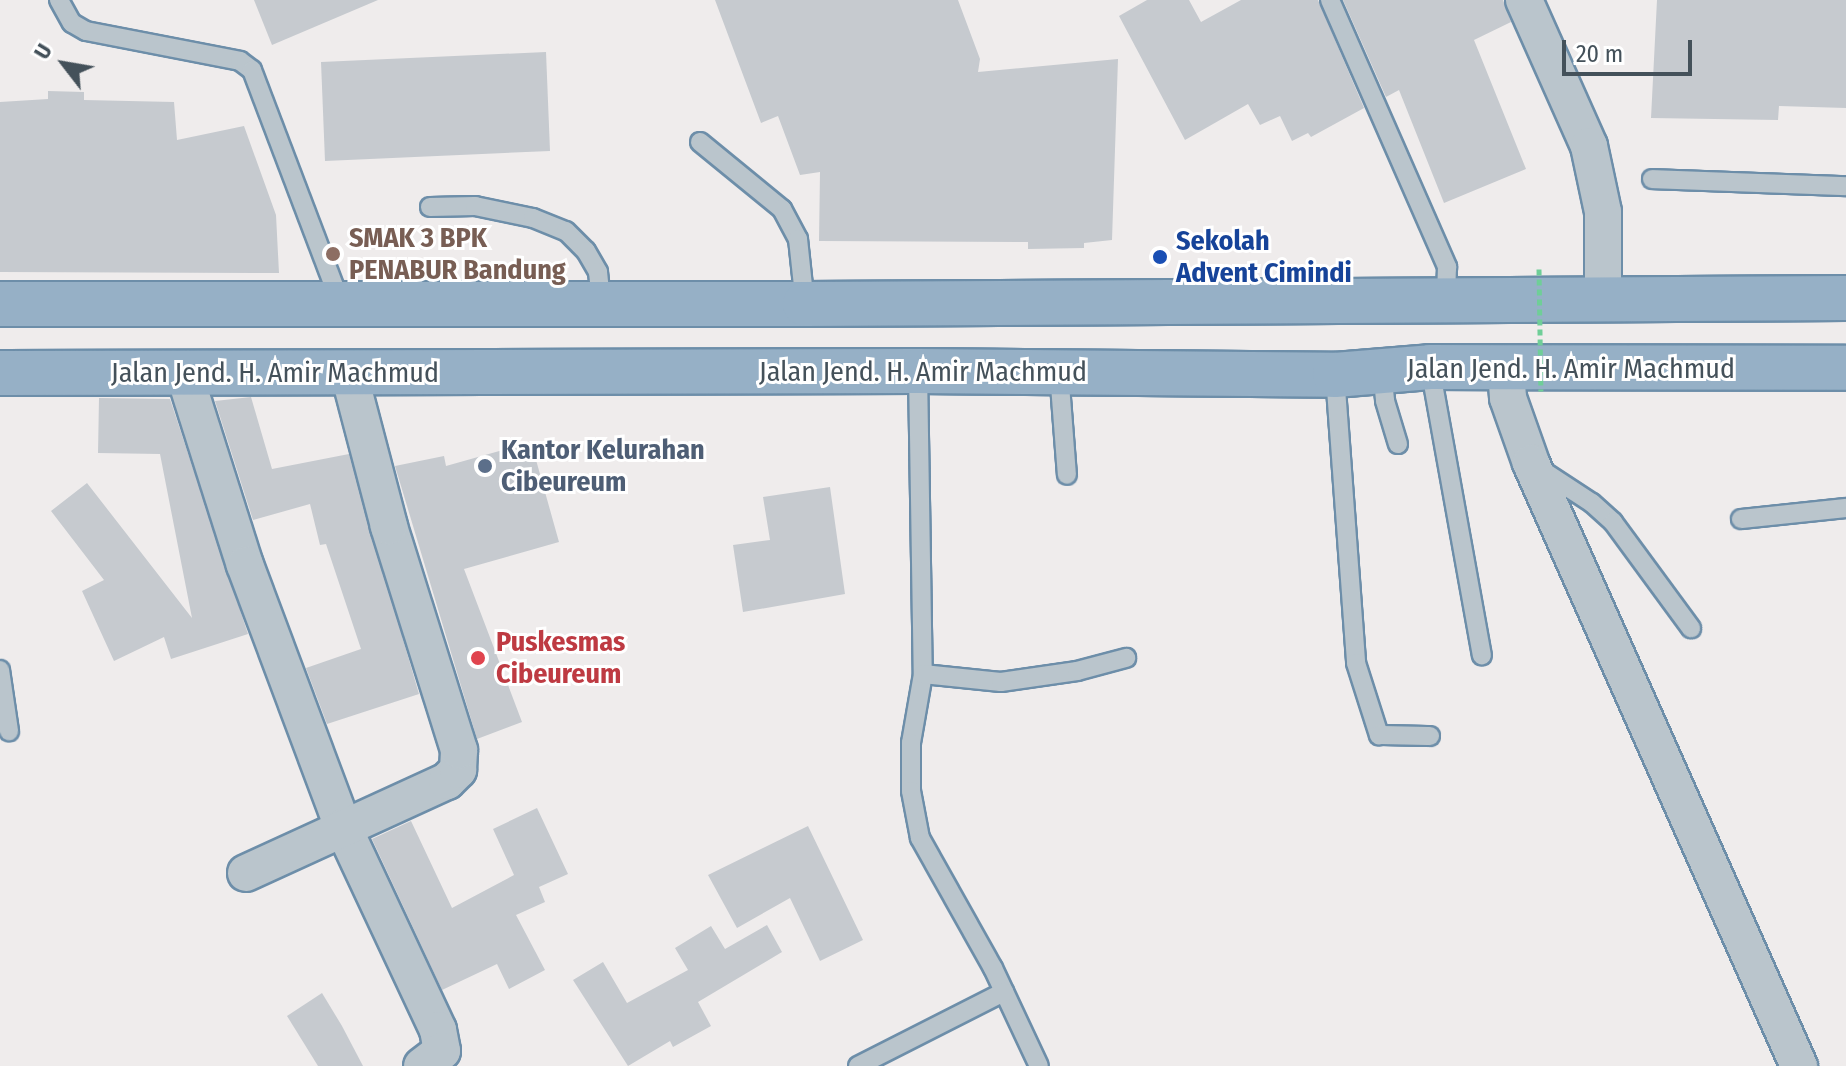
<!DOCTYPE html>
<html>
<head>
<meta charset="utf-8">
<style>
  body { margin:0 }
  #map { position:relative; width:1846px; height:1066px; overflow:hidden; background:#efecec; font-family:"Fira Sans Condensed",sans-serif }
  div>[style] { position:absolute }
  .building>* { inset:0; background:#c6cacf }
  .roads { filter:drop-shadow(2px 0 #6d8ea9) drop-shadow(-2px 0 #6d8ea9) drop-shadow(0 2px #6d8ea9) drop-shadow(0 -2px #6d8ea9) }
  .service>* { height:18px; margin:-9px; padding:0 9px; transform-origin:9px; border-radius:9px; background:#bac5cc }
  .minor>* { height:36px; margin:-18px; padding:0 18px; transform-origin:18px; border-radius:18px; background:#bac5cc }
  .trunk>* { height:44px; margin:-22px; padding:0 22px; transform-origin:22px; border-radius:22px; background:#96b0c6 }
  .path-bridge>* { height:5px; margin-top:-2.5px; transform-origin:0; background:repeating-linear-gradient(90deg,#6fce98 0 6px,transparent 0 10px) }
  .dots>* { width:22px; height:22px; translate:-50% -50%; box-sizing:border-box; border:4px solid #fff; border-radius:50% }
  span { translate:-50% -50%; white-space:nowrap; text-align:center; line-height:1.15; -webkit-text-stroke:6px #fff; paint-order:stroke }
  .education-label { font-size:28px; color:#785e54; font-weight:700 }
  .left { translate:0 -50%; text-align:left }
  .transit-label { font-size:28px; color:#164399; font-weight:700 }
  .street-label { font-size:28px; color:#44515a }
  .service-label { font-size:28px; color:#4e5e75; font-weight:700 }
  .health-label { font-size:28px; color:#be3a42; font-weight:700 }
  .north { position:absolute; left:24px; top:24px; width:80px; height:80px; -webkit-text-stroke:6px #fff; paint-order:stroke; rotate:301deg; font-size:22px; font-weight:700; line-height:32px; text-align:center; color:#44515a }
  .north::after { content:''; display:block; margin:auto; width:28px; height:36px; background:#44515a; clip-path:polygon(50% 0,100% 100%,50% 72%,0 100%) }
  .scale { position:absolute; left:1562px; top:40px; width:130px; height:36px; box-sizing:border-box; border:4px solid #44515a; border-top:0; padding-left:10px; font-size:24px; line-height:28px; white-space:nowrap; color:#44515a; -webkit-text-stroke:6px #fff; paint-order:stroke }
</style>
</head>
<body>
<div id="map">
  <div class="building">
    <i style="clip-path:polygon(254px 0,378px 0,272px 45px)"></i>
    <i style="clip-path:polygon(715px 0,958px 0,980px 59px,978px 72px,1118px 59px,1112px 240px,1084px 243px,1084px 248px,1028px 249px,1028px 242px,819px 241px,820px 172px,800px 175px,778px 116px,761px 123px)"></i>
    <i style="clip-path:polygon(1147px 0,1189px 0,1201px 22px,1241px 0,1318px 0,1364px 108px,1311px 137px,1308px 133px,1292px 141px,1280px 116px,1260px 125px,1248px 104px,1185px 140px,1119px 16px)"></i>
    <i style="clip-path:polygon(1343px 0,1503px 0,1511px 22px,1474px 40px,1526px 169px,1444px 203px,1399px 90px,1386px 97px)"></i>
    <i style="clip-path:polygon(1657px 0,1846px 0,1846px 108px,1779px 106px,1778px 120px,1651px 118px)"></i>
    <i style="clip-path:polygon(546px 52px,550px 151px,325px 161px,321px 62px)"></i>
    <i style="clip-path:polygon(48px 91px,84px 92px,84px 100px,174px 102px,177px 140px,244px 126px,276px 215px,279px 273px,0 272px,0 102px,48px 99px)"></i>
    <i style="clip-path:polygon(251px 397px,272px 469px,349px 454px,419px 694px,327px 724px,306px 668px,361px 649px,326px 544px,320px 545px,310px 504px,253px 520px,215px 401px)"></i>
    <i style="clip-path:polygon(99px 398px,170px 399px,248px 634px,171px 659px,164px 637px,114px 661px,82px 591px,104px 580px,51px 511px,87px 483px,192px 618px,160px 454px,98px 453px)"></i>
    <i style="clip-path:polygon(531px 442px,559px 542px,464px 569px,522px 722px,477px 739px,395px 466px,444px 456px,446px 466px)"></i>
    <i style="clip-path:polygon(830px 487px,845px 594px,743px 612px,733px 545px,770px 540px,763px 497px)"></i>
    <i style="clip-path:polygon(537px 808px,568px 874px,539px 887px,545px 902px,516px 915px,545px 970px,509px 989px,497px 964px,442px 990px,372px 839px,411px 821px,452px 908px,514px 875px,493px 829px)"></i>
    <i style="clip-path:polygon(808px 826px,863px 940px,820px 961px,790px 898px,737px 928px,708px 875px)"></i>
    <i style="clip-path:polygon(767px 925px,782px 952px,698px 1002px,711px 1026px,673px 1047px,670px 1041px,628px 1066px,573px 980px,603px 962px,627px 1003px,688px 970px,675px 948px,711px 926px,725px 949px)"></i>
    <i style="clip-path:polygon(322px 993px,342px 1026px,363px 1066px,318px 1066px,287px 1016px)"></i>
  </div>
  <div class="roads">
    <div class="service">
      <i style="left:59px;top:0;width:26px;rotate:61deg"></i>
      <i style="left:72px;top:23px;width:16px;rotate:30deg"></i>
      <i style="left:86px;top:31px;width:157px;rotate:11deg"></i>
      <i style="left:240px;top:61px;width:15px;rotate:37deg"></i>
      <i style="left:252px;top:70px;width:248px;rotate:69.2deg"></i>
      <i style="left:1330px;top:0;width:292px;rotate:66.3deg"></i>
      <i style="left:1447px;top:267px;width:33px;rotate:92deg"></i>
      <i style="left:700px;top:142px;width:106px;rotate:39.3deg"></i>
      <i style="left:782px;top:209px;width:34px;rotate:62deg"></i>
      <i style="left:798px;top:239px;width:65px;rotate:83.9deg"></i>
      <i style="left:1652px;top:179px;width:194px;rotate:2.1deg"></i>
      <i style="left:430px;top:207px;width:45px;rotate:-1.3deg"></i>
      <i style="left:475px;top:206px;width:59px;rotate:11.7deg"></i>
      <i style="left:533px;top:218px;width:35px;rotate:22deg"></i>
      <i style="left:566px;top:231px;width:28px;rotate:45deg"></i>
      <i style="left:586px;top:251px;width:24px;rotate:60deg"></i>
      <i style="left:598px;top:272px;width:30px;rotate:84deg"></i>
      <i style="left:1430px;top:367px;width:293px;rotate:79.8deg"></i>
      <i style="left:918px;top:371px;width:303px;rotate:89.1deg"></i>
      <i style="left:923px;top:674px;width:70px;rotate:99.9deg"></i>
      <i style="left:911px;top:743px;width:48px;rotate:90deg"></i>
      <i style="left:911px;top:791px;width:48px;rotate:79.2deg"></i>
      <i style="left:920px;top:838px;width:149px;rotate:60.7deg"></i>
      <i style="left:993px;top:968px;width:108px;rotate:64.9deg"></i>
      <i style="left:1382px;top:371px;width:30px;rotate:84deg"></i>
      <i style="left:1385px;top:401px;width:45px;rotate:73.2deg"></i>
      <i style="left:1059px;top:372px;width:103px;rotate:85.6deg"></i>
      <i style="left:1335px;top:375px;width:289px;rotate:85.8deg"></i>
      <i style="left:1356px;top:663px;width:76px;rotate:72.3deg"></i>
      <i style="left:1379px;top:735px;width:51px;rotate:1.1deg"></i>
      <i style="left:1540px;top:469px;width:62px;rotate:33.2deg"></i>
      <i style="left:1592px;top:503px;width:28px;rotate:42deg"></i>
      <i style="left:1613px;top:522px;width:132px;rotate:53.7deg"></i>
      <i style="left:1741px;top:519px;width:106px;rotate:-6deg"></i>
      <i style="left:0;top:670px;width:62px;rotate:81.6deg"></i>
      <i style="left:923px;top:674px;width:78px;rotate:5.9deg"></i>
      <i style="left:1001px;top:682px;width:77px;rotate:-8.2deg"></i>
      <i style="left:1077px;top:671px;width:51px;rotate:-14.9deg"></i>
      <i style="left:858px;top:1066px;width:164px;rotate:-26.9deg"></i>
    </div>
    <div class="minor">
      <i style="left:1524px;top:0;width:160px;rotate:66deg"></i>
      <i style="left:1589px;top:146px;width:67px;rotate:78deg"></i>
      <i style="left:1603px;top:212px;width:87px;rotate:90deg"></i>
      <i style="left:1506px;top:369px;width:29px;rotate:86deg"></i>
      <i style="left:1508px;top:398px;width:69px;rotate:70.5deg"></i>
      <i style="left:1531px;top:463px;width:660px;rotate:66.04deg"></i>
      <i style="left:184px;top:373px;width:201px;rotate:72.4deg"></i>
      <i style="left:245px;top:565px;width:280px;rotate:69.5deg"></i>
      <i style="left:343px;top:827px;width:224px;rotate:64.9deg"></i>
      <i style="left:438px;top:1030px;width:21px;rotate:79deg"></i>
      <i style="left:442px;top:1051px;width:25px;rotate:143deg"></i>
      <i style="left:246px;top:873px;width:221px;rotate:-24.6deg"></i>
      <i style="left:447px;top:781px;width:16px;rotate:-45deg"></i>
      <i style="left:458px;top:770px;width:20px;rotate:-87deg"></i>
      <i style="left:459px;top:750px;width:235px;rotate:-107.4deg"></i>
      <i style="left:389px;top:526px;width:158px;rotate:-104.7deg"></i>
    </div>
    <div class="trunk">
      <i style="left:0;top:304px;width:805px"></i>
      <i style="left:805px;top:304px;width:1041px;rotate:-0.33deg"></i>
      <i style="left:0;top:373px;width:918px;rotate:-0.12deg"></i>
      <i style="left:918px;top:371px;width:417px;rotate:0.5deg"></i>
      <i style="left:1335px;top:375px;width:95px;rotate:-4.8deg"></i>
      <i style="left:1430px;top:367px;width:416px;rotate:0.1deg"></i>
    </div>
  </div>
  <div class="path-bridge">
    <i style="left:1539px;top:269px;width:122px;rotate:89.1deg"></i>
  </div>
  <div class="dots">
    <i style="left:333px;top:254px;background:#8d6e63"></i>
    <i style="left:1160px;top:257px;background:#1a4fb4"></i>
    <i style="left:485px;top:466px;background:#5c6f8a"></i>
    <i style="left:478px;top:658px;background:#e0444e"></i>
  </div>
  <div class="education-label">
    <span class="left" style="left:349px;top:254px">SMAK 3 BPK<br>PENABUR Bandung</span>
  </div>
  <div class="transit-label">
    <span class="left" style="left:1176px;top:257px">Sekolah<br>Advent Cimindi</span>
  </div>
  <div class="street-label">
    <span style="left:1571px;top:369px">Jalan Jend. H. Amir Machmud</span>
    <span style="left:923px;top:372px">Jalan Jend. H. Amir Machmud</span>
    <span style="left:275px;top:373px">Jalan Jend. H. Amir Machmud</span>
  </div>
  <div class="service-label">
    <span class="left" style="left:501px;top:466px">Kantor Kelurahan<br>Cibeureum</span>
  </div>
  <div class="health-label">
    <span class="left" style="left:496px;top:658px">Puskesmas<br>Cibeureum</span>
  </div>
  <div class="north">U</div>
  <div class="scale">20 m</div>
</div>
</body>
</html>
